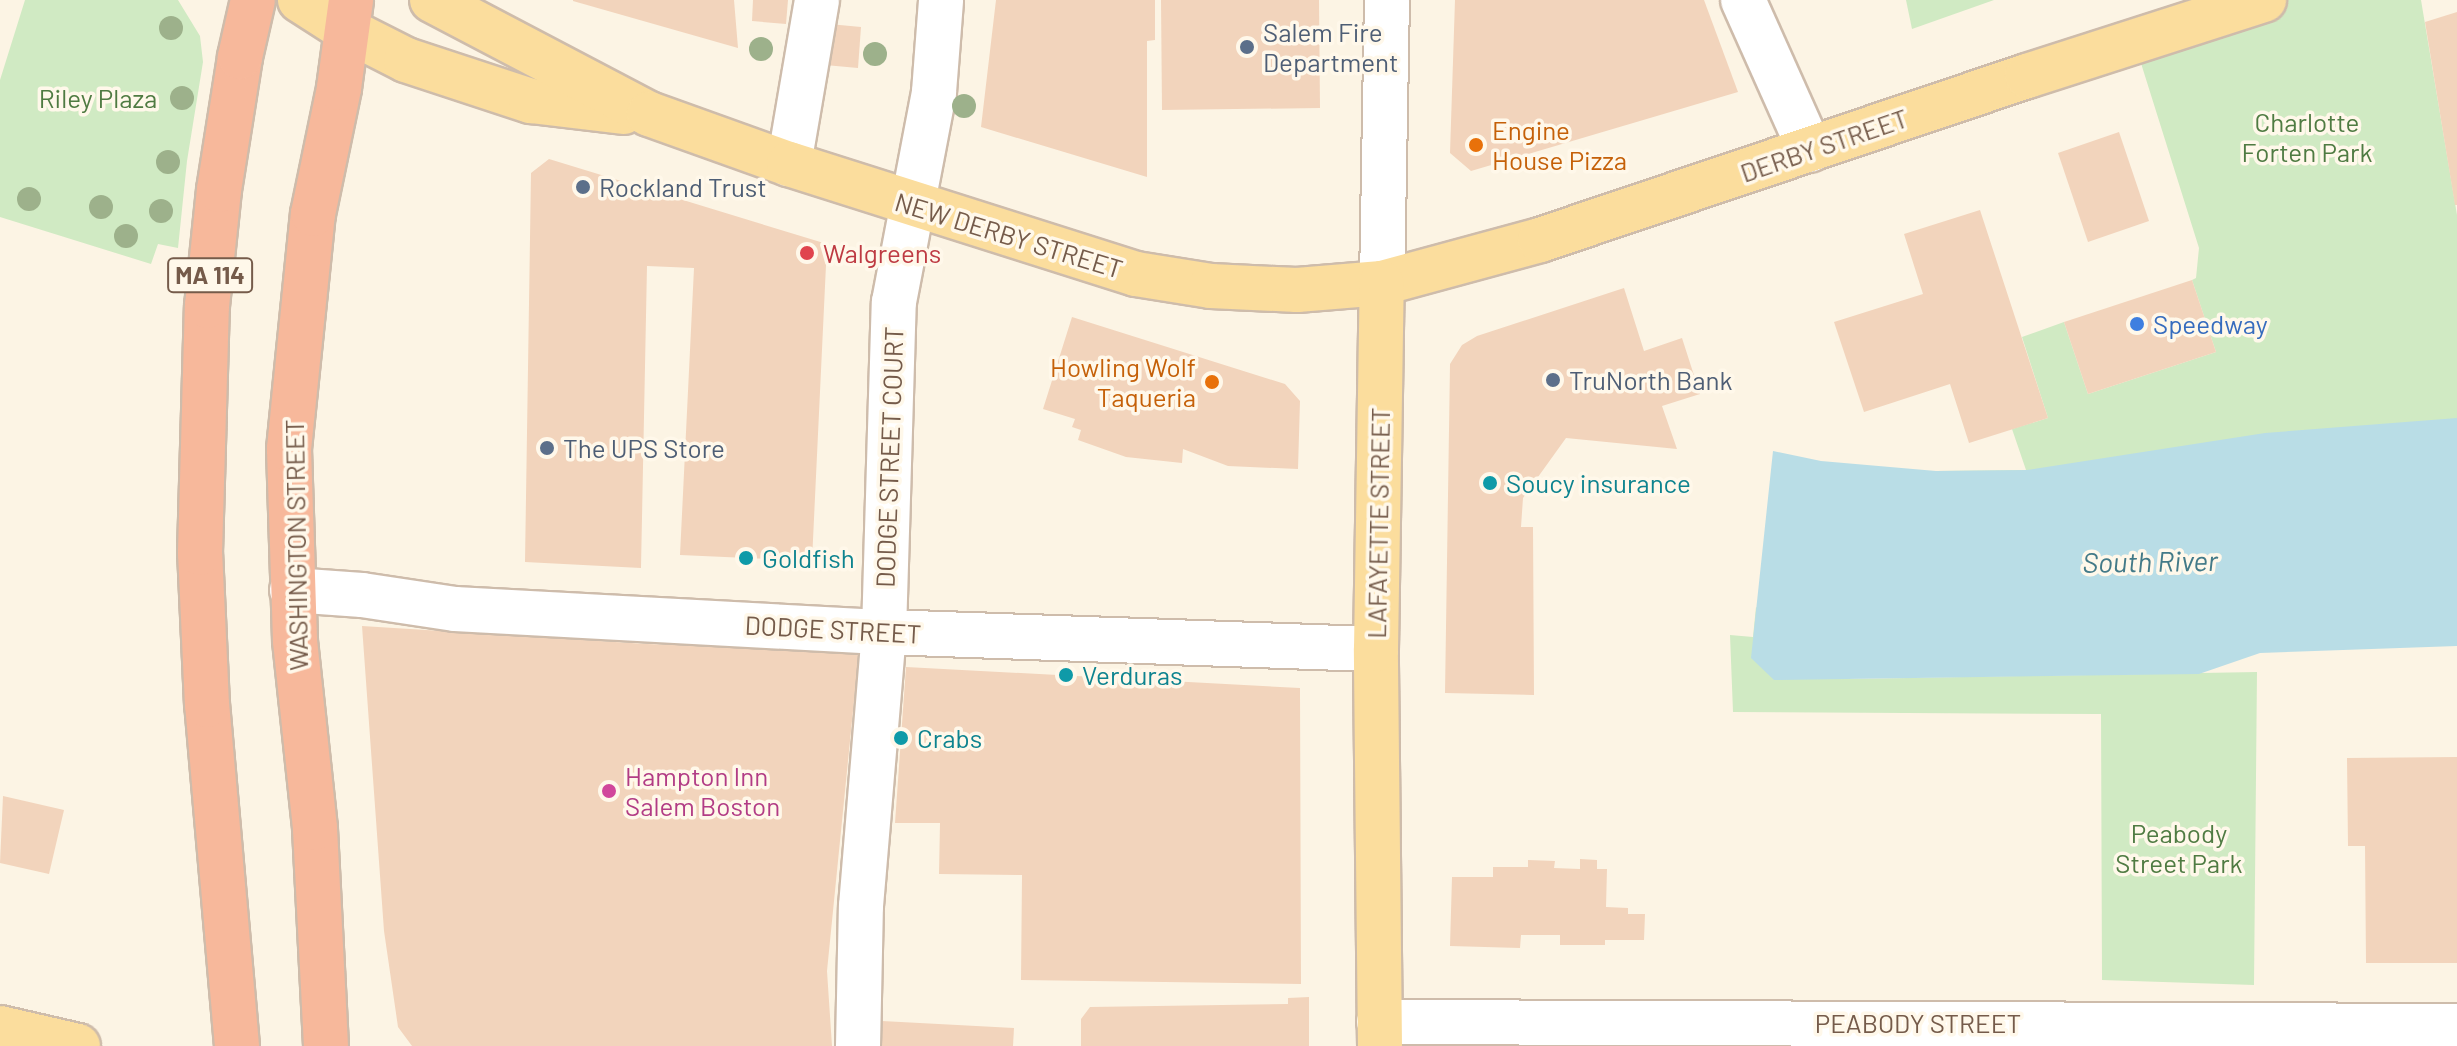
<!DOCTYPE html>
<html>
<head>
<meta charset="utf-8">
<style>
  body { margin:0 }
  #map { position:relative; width:2457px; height:1046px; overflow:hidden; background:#fcf4e4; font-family:Barlow,sans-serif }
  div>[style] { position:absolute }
  .green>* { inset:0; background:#d0eac3 }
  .water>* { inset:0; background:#b9dde6 }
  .building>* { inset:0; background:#f2d4bc }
  .roads { filter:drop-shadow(2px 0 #cebcab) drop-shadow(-2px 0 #cebcab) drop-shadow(0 2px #cebcab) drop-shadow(0 -2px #cebcab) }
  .minor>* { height:44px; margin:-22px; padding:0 22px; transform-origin:22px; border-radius:22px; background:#fff }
  .major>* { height:44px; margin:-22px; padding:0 22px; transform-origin:22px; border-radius:22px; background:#fbdd9d }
  .highway>* { height:44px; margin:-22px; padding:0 22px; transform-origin:22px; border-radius:22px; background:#f7b89b }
  .trees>* { width:24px; height:24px; margin:-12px; border-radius:50%; background:#9db18b }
  .dots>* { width:22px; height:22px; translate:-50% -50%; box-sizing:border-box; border:4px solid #fff8ea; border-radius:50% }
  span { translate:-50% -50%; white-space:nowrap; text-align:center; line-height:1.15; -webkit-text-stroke:7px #fff8ea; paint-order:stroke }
  .shield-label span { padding:2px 6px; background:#fff8ea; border:2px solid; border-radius:6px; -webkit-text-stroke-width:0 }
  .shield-label { font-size:24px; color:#755b4a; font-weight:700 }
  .service-label { font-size:26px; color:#4e5e75 }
  .left { translate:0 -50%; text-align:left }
  .park-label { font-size:26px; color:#4f7b42 }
  .food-label { font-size:26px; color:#c56008 }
  .right { translate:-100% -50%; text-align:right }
  .street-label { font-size:26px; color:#755b4a }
  .health-label { font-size:26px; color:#be3a42 }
  .shop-label { font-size:26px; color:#366cbe }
  .culture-label { font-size:26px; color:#0d838f }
  .hotel-label { font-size:26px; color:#b23c85 }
  .water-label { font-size:28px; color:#437a88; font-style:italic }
</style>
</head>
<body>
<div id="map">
  <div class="green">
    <i style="clip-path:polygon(25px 0,178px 0,200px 36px,203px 62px,187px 161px,178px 248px,158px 244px,151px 264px,0 217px,0 80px)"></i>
    <i style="clip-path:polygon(1906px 0,1994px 0,1912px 29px)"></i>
    <i style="clip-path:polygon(2265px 0,2421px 0,2457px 215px,2457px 454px,2310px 514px,1936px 471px,2026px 470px,2012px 429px,2048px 418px,2022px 337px,2064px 322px,2088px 394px,2216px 352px,2192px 280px,2196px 278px,2199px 248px,2134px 41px)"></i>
    <i style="clip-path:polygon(1756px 607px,1851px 679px,2257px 672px,2254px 985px,2102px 980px,2101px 714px,1733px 712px,1730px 635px,1753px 637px)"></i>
  </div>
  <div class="water">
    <i style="clip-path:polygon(2457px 418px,2457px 646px,2260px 653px,2199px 674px,1774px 680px,1751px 658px,1773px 451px,1821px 461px,1936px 471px,2027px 470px,2265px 433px)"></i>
  </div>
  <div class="building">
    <i style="clip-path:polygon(573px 0,734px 0,738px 48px,573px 1px)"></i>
    <i style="clip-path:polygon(753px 0,788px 0,786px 24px,752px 21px)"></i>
    <i style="clip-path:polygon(996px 0,1155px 0,1155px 40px,1147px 41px,1147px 177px,981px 127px)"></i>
    <i style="clip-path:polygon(1161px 0,1319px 0,1320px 108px,1162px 110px)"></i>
    <i style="clip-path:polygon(1455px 0,1704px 0,1738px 92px,1471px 171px,1450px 153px)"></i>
    <i style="clip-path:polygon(2457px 12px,2457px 205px,2455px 205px,2425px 22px)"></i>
    <i style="clip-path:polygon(829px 24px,861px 27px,858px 68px,825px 65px)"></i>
    <i style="clip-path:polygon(2119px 132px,2149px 221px,2088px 242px,2058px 153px)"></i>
    <i style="clip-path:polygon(549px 159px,827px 244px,812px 561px,680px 555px,694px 268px,647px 266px,641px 568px,525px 562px,531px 173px)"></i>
    <i style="clip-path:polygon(1980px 210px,2048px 418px,1969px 443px,1950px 384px,1864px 412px,1834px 322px,1923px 294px,1904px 234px)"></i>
    <i style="clip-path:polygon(2192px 280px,2216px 352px,2088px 394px,2064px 322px)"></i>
    <i style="clip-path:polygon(1624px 288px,1644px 351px,1682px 338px,1700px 394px,1662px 406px,1677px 449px,1566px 438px,1523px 498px,1521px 527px,1533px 527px,1534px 695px,1445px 693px,1450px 364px,1462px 345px,1477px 336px)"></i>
    <i style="clip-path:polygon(1072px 317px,1285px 384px,1300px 401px,1298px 469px,1228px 466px,1183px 449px,1182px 463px,1126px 457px,1078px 440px,1081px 430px,1072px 427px,1075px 419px,1043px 409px)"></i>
    <i style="clip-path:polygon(362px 626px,647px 644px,859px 651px,827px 971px,832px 1046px,412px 1046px,398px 1027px,384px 931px)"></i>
    <i style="clip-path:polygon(906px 667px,1300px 688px,1301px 984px,1021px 980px,1022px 875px,939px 874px,940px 823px,895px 823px)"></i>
    <i style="clip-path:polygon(2457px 757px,2457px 963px,2366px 963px,2365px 846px,2348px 846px,2347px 758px)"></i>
    <i style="clip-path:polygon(3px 796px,64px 810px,49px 874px,0 863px)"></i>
    <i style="clip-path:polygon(1580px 859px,1597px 860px,1597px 869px,1607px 869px,1606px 907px,1628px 908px,1628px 914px,1645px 914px,1644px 940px,1605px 940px,1605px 945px,1560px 945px,1560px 935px,1521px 935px,1520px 948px,1450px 946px,1452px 877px,1493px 877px,1493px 867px,1528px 867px,1528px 860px,1555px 861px,1554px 868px,1580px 869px)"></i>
    <i style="clip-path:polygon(1309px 997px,1309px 1046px,1081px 1046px,1081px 1019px,1090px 1007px,1288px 1004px,1288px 998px)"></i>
    <i style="clip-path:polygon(882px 1021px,1014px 1028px,1013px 1046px,880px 1046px)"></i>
  </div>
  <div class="roads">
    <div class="minor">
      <i style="left:1743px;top:0;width:164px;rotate:65.9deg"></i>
      <i style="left:789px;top:164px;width:166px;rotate:-80.3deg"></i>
      <i style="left:1382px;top:283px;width:283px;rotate:-89deg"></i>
      <i style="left:292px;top:590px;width:70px;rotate:4.1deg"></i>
      <i style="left:362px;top:595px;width:94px;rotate:8.6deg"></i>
      <i style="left:455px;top:609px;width:430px;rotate:3.1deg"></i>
      <i style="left:884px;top:632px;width:492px;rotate:2deg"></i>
      <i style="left:1379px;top:1022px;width:1078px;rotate:0.21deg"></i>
      <i style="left:858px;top:1046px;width:140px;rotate:-88.8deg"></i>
      <i style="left:861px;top:906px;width:275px;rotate:-85.2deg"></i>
      <i style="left:884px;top:632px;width:330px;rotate:-88.3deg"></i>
      <i style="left:894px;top:302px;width:214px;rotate:-79.2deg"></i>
      <i style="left:934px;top:92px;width:92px;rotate:-85.6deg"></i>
    </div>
    <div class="major">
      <i style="left:300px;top:0;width:56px;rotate:32.6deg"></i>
      <i style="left:347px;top:30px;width:66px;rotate:27deg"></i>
      <i style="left:406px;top:60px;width:132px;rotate:18.2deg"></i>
      <i style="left:531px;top:101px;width:93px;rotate:6.8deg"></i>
      <i style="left:432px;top:0;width:245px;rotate:27.7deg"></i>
      <i style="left:649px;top:114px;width:149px;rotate:19.7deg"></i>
      <i style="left:789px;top:164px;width:364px;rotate:17.6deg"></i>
      <i style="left:1136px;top:274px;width:76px;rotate:9.1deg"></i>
      <i style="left:1211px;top:286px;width:86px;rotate:2.7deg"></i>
      <i style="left:1297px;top:290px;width:85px;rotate:-4.7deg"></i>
      <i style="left:1382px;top:283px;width:164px;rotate:-15.2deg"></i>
      <i style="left:1540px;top:240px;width:514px;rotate:-18.61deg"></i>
      <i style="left:2027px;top:76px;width:249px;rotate:-17.8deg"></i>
      <i style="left:0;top:1028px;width:80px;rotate:13deg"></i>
      <i style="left:1380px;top:1046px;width:397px;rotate:-90.6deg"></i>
      <i style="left:1376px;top:649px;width:366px;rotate:-89.1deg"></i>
    </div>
    <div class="highway">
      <i style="left:237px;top:1046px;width:342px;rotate:-95deg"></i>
      <i style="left:207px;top:705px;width:152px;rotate:-92.6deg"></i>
      <i style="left:200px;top:553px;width:247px;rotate:-88.4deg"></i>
      <i style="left:207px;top:306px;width:117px;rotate:-84.1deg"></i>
      <i style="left:219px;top:190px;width:135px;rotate:-81deg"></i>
      <i style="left:240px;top:57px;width:58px;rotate:-77.2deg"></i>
      <i style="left:326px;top:1046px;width:218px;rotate:-92.9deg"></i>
      <i style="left:315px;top:828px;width:189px;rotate:-96.1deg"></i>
      <i style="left:295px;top:640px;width:191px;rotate:-91.8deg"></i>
      <i style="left:289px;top:449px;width:236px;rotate:-84.2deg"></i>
      <i style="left:313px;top:214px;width:129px;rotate:-78.3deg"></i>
      <i style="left:339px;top:88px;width:89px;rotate:-82.2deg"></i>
    </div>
  </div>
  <div class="trees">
    <i style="left:171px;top:28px"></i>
    <i style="left:761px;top:49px"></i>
    <i style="left:875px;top:54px"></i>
    <i style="left:182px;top:98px"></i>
    <i style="left:964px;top:106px"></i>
    <i style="left:168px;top:162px"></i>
    <i style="left:29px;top:199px"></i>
    <i style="left:101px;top:207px"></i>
    <i style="left:161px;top:211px"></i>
    <i style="left:126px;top:236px"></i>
  </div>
  <div class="dots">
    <i style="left:1247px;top:47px;background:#5c6f8a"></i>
    <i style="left:1476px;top:145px;background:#e8710a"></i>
    <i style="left:583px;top:187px;background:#5c6f8a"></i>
    <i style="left:807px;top:253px;background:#e0444e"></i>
    <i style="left:2137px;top:324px;background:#3f7fe0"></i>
    <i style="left:1553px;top:380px;background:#5c6f8a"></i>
    <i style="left:1212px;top:382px;background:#e8710a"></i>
    <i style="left:547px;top:448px;background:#5c6f8a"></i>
    <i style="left:1490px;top:483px;background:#0f9aa8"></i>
    <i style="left:746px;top:558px;background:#0f9aa8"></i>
    <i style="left:1066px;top:675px;background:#0f9aa8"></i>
    <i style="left:901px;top:738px;background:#0f9aa8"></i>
    <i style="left:609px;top:791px;background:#d1479c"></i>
  </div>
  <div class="shield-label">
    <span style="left:210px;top:275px">MA 114</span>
  </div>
  <div class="service-label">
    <span class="left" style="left:1263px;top:47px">Salem Fire<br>Department</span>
    <span class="left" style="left:599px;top:187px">Rockland Trust</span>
    <span class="left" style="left:1569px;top:380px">TruNorth Bank</span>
    <span class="left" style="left:563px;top:448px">The UPS Store</span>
  </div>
  <div class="park-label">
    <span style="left:98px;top:98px">Riley Plaza</span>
    <span style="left:2307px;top:137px">Charlotte<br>Forten Park</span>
    <span style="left:2179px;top:848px">Peabody<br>Street Park</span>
  </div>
  <div class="food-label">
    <span class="left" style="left:1492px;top:145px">Engine<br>House Pizza</span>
    <span class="right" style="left:1196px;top:382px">Howling Wolf<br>Taqueria</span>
  </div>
  <div class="street-label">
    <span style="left:1824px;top:145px;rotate:-19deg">DERBY STREET</span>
    <span style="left:1009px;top:235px;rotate:17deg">NEW DERBY STREET</span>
    <span style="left:889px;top:457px;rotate:-88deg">DODGE STREET COURT</span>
    <span style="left:1378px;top:523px;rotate:-89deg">LAFAYETTE STREET</span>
    <span style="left:296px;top:545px;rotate:-91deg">WASHINGTON STREET</span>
    <span style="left:833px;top:629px;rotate:3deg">DODGE STREET</span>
    <span style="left:1918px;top:1023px">PEABODY STREET</span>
  </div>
  <div class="health-label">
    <span class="left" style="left:823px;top:253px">Walgreens</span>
  </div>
  <div class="shop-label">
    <span class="left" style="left:2153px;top:324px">Speedway</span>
  </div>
  <div class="culture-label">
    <span class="left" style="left:1506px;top:483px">Soucy insurance</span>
    <span class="left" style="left:762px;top:558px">Goldfish</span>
    <span class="left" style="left:1082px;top:675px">Verduras</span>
    <span class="left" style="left:917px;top:738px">Crabs</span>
  </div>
  <div class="hotel-label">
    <span class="left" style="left:625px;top:791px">Hampton Inn<br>Salem Boston</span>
  </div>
  <div class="water-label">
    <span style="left:2150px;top:561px;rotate:-1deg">South River</span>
  </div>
</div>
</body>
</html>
